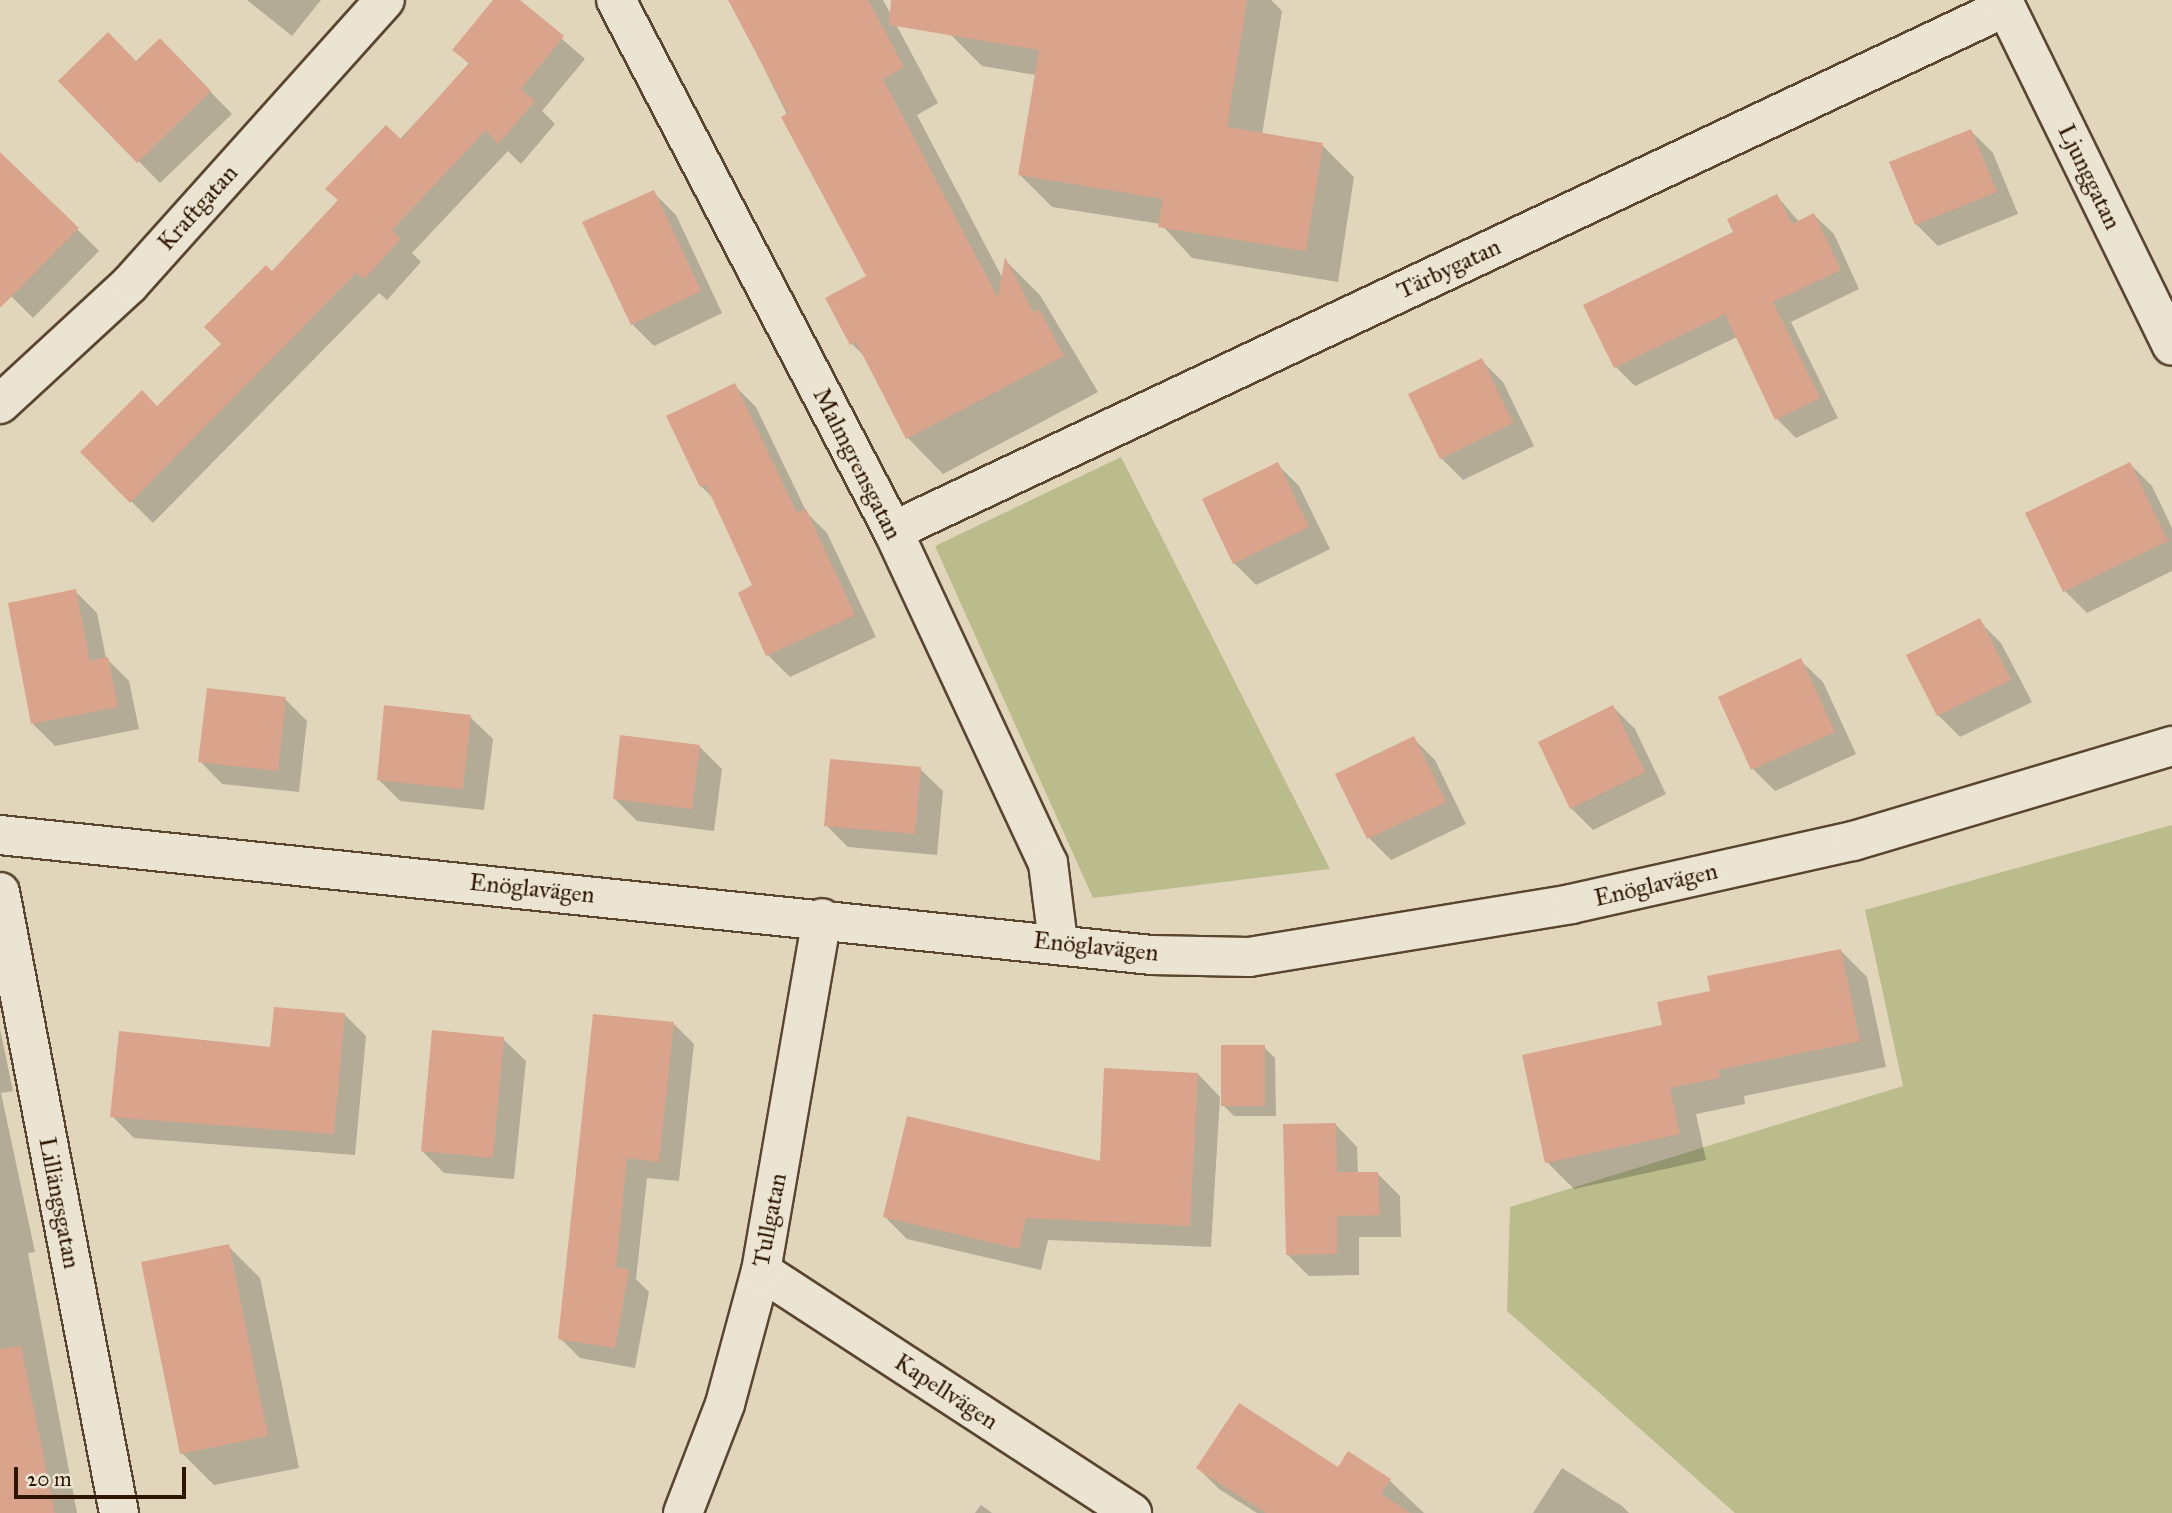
<!DOCTYPE html>
<html>
<head>
<meta charset="utf-8">
<style>
  body { margin:0 }
  #map { position:relative; width:2172px; height:1513px; overflow:hidden; background:#e1d6bc; font-family:"IM FELL Great Primer",serif }
  div>[style] { position:absolute }
  .green>* { inset:0; background:#babc8c }
  .shadow>* { inset:0; background:#0003 }
  .building>* { inset:0; background:#daa48c }
  .roads { filter:drop-shadow(2px 0 #5a452f) drop-shadow(-2px 0 #5a452f) drop-shadow(0 2px #5a452f) drop-shadow(0 -2px #5a452f) }
  .street>* { height:38px; margin:-19px; padding:0 19px; transform-origin:19px; border-radius:19px; background:#ece4d3 }
  .secondary>* { height:38px; margin:-19px; padding:0 19px; transform-origin:19px; border-radius:19px; background:#ece4d3 }
  span { translate:-50% -50%; white-space:nowrap; text-align:center; line-height:1.15; -webkit-text-stroke:6px #ece4d3; paint-order:stroke }
  .street-label { font-size:24px; color:#2d1500 }
  .scale { position:absolute; left:14px; top:1467px; width:172px; height:32px; box-sizing:border-box; border:4px solid #2d1500; border-top:0; padding-left:9px; font-size:21px; line-height:24px; white-space:nowrap; color:#2d1500; -webkit-text-stroke:5px #ece4d3; paint-order:stroke }
</style>
</head>
<body>
<div id="map">
  <div class="green">
    <i style="clip-path:polygon(1121px 457px,1330px 869px,1093px 898px,935px 546px)"></i>
    <i style="clip-path:polygon(2172px 825px,2172px 1513px,1735px 1513px,1507px 1311px,1510px 1207px,1903px 1086px,1865px 910px)"></i>
  </div>
  <div class="shadow">
    <i style="clip-path:polygon(247px 0,321px 0,292px 36px)"></i>
    <i style="clip-path:polygon(495px 0,517px 0,585px 59px,542px 111px,555px 124px,521px 164px,508px 151px,412px 253px,421px 262px,387px 300px,379px 293px,153px 523px,82px 452px,157px 408px,223px 344px,272px 274px,470px 65px,454px 49px)"></i>
    <i style="clip-path:polygon(730px 0,883px 0,938px 103px,917px 115px,1003px 279px,1006px 261px,1040px 295px,1098px 392px,943px 474px,908px 438px,866px 358px,852px 344px,868px 277px)"></i>
    <i style="clip-path:polygon(955px 0,1271px 0,1282px 11px,1262px 135px,1322px 145px,1354px 177px,1338px 282px,1192px 258px,1161px 224px,1052px 207px,1020px 175px,1036px 75px,982px 66px,950px 34px)"></i>
    <i style="clip-path:polygon(160px 40px,232px 114px,160px 183px,60px 81px,136px 64px)"></i>
    <i style="clip-path:polygon(1971px 131px,1993px 153px,2018px 214px,1938px 246px,1916px 224px)"></i>
    <i style="clip-path:polygon(653px 192px,676px 215px,722px 313px,654px 346px,632px 324px)"></i>
    <i style="clip-path:polygon(0 195px,77px 229px,99px 251px,33px 318px,0 285px)"></i>
    <i style="clip-path:polygon(1777px 196px,1799px 222px,1814px 215px,1834px 234px,1859px 289px,1791px 322px,1838px 418px,1796px 438px,1777px 419px,1737px 337px,1635px 386px,1616px 367px,1735px 233px)"></i>
    <i style="clip-path:polygon(1481px 360px,1503px 382px,1534px 446px,1463px 480px,1441px 458px)"></i>
    <i style="clip-path:polygon(734px 385px,756px 407px,807px 513px,827px 533px,876px 637px,790px 677px,768px 655px,755px 586px,715px 500px,701px 486px)"></i>
    <i style="clip-path:polygon(1277px 464px,1299px 486px,1330px 549px,1256px 585px,1234px 563px)"></i>
    <i style="clip-path:polygon(2130px 464px,2152px 486px,2172px 528px,2172px 571px,2087px 613px,2065px 591px)"></i>
    <i style="clip-path:polygon(75px 591px,97px 613px,106px 658px,129px 681px,139px 729px,55px 746px,33px 724px)"></i>
    <i style="clip-path:polygon(1979px 621px,2001px 643px,2032px 702px,1960px 737px,1938px 715px)"></i>
    <i style="clip-path:polygon(1800px 660px,1823px 682px,1856px 754px,1775px 791px,1753px 769px)"></i>
    <i style="clip-path:polygon(285px 699px,307px 721px,299px 792px,222px 784px,200px 761px)"></i>
    <i style="clip-path:polygon(1613px 707px,1635px 729px,1666px 794px,1593px 830px,1571px 808px)"></i>
    <i style="clip-path:polygon(470px 717px,493px 739px,484px 810px,400px 801px,378px 779px)"></i>
    <i style="clip-path:polygon(1413px 738px,1435px 760px,1466px 824px,1391px 860px,1369px 838px,1338px 775px)"></i>
    <i style="clip-path:polygon(700px 747px,722px 769px,714px 831px,637px 821px,615px 799px)"></i>
    <i style="clip-path:polygon(920px 769px,943px 791px,937px 855px,848px 847px,826px 825px)"></i>
    <i style="clip-path:polygon(1840px 950px,1867px 977px,1886px 1067px,1744px 1096px,1745px 1104px,1696px 1114px,1706px 1160px,1574px 1189px,1547px 1162px,1664px 1027px,1712px 992px)"></i>
    <i style="clip-path:polygon(344px 1014px,366px 1036px,355px 1155px,134px 1138px,112px 1116px)"></i>
    <i style="clip-path:polygon(674px 1024px,694px 1044px,679px 1181px,647px 1178px,636px 1279px,649px 1292px,635px 1368px,580px 1358px,560px 1338px)"></i>
    <i style="clip-path:polygon(0 1029px,13px 1091px,1px 1093px,35px 1252px,28px 1253px,77px 1513px,0 1513px)"></i>
    <i style="clip-path:polygon(503px 1039px,526px 1061px,514px 1179px,444px 1173px,422px 1151px)"></i>
    <i style="clip-path:polygon(1264px 1047px,1275px 1058px,1276px 1116px,1234px 1116px,1223px 1105px)"></i>
    <i style="clip-path:polygon(1198px 1074px,1220px 1097px,1211px 1247px,1048px 1240px,1041px 1270px,907px 1239px,885px 1217px,1101px 1163px)"></i>
    <i style="clip-path:polygon(1335px 1124px,1357px 1147px,1358px 1174px,1378px 1174px,1400px 1196px,1401px 1237px,1359px 1237px,1359px 1275px,1309px 1276px,1287px 1254px)"></i>
    <i style="clip-path:polygon(228px 1246px,260px 1278px,299px 1468px,214px 1485px,182px 1453px)"></i>
    <i style="clip-path:polygon(1198px 1468px,1339px 1469px,1389px 1480px,1424px 1513px,1257px 1513px,1219px 1489px)"></i>
    <i style="clip-path:polygon(1562px 1468px,1622px 1506px,1629px 1513px,1533px 1513px)"></i>
    <i style="clip-path:polygon(981px 1505px,992px 1513px,975px 1513px)"></i>
  </div>
  <div class="building">
    <i style="clip-path:polygon(493px 0,520px 0,564px 36px,521px 89px,535px 101px,498px 144px,486px 130px,392px 230px,401px 239px,364px 279px,356px 273px,130px 503px,80px 452px,142px 390px,157px 406px,221px 344px,204px 327px,266px 265px,272px 271px,338px 200px,325px 189px,386px 125px,401px 139px,469px 63px,452px 50px)"></i>
    <i style="clip-path:polygon(728px 0,868px 0,904px 67px,883px 79px,998px 298px,1005px 257px,1033px 312px,1039px 309px,1064px 356px,906px 439px,856px 342px,850px 345px,825px 298px,866px 276px,781px 117px,788px 113px)"></i>
    <i style="clip-path:polygon(891px 0,1247px 0,1227px 127px,1323px 143px,1306px 251px,1158px 227px,1163px 199px,1018px 175px,1039px 50px,889px 25px)"></i>
    <i style="clip-path:polygon(108px 32px,136px 61px,160px 38px,211px 91px,137px 163px,58px 81px)"></i>
    <i style="clip-path:polygon(1971px 129px,1997px 192px,1915px 225px,1889px 162px)"></i>
    <i style="clip-path:polygon(0 152px,79px 228px,0 308px)"></i>
    <i style="clip-path:polygon(654px 190px,701px 291px,631px 325px,582px 222px)"></i>
    <i style="clip-path:polygon(1777px 194px,1792px 224px,1814px 213px,1841px 270px,1773px 302px,1820px 398px,1775px 420px,1725px 314px,1614px 368px,1583px 305px,1733px 232px,1727px 219px)"></i>
    <i style="clip-path:polygon(1482px 358px,1513px 423px,1440px 459px,1408px 394px)"></i>
    <i style="clip-path:polygon(735px 383px,797px 513px,806px 509px,855px 615px,766px 656px,738px 593px,752px 585px,706px 485px,700px 487px,666px 416px)"></i>
    <i style="clip-path:polygon(1278px 462px,1309px 527px,1233px 564px,1202px 499px)"></i>
    <i style="clip-path:polygon(2130px 462px,2168px 541px,2063px 592px,2025px 513px)"></i>
    <i style="clip-path:polygon(76px 589px,90px 661px,108px 657px,118px 707px,31px 724px,8px 603px)"></i>
    <i style="clip-path:polygon(1980px 618px,2011px 680px,1937px 716px,1906px 655px)"></i>
    <i style="clip-path:polygon(1801px 658px,1835px 732px,1751px 770px,1718px 697px)"></i>
    <i style="clip-path:polygon(207px 688px,286px 697px,278px 771px,198px 762px)"></i>
    <i style="clip-path:polygon(384px 705px,471px 715px,463px 789px,377px 780px)"></i>
    <i style="clip-path:polygon(1613px 705px,1645px 772px,1570px 809px,1538px 742px)"></i>
    <i style="clip-path:polygon(620px 735px,700px 745px,692px 809px,613px 799px)"></i>
    <i style="clip-path:polygon(1414px 736px,1446px 802px,1367px 839px,1335px 774px)"></i>
    <i style="clip-path:polygon(830px 759px,921px 767px,915px 834px,824px 826px)"></i>
    <i style="clip-path:polygon(1841px 949px,1860px 1041px,1718px 1070px,1720px 1078px,1670px 1088px,1680px 1134px,1545px 1163px,1522px 1055px,1662px 1025px,1657px 1002px,1710px 991px,1707px 976px)"></i>
    <i style="clip-path:polygon(274px 1007px,345px 1013px,334px 1134px,110px 1117px,119px 1031px,270px 1047px)"></i>
    <i style="clip-path:polygon(593px 1014px,674px 1022px,659px 1162px,627px 1158px,616px 1267px,629px 1270px,615px 1348px,558px 1339px)"></i>
    <i style="clip-path:polygon(432px 1030px,504px 1037px,493px 1158px,421px 1151px)"></i>
    <i style="clip-path:polygon(1221px 1045px,1265px 1045px,1265px 1106px,1221px 1106px)"></i>
    <i style="clip-path:polygon(1104px 1068px,1198px 1073px,1190px 1226px,1026px 1218px,1019px 1249px,883px 1217px,907px 1116px,1100px 1161px)"></i>
    <i style="clip-path:polygon(1336px 1123px,1337px 1172px,1378px 1172px,1380px 1215px,1337px 1216px,1337px 1254px,1286px 1255px,1283px 1124px)"></i>
    <i style="clip-path:polygon(229px 1244px,268px 1436px,180px 1454px,141px 1262px)"></i>
    <i style="clip-path:polygon(21px 1346px,55px 1513px,0 1513px,0 1349px)"></i>
    <i style="clip-path:polygon(1239px 1403px,1338px 1467px,1348px 1451px,1391px 1479px,1381px 1494px,1410px 1513px,1266px 1513px,1196px 1468px)"></i>
  </div>
  <div class="roads">
    <div class="street">
      <i style="left:616px;top:0;width:599px;rotate:62.45deg"></i>
      <i style="left:893px;top:531px;width:366px;rotate:65deg"></i>
      <i style="left:1048px;top:863px;width:80px;rotate:82.8deg"></i>
      <i style="left:0;top:404px;width:176px;rotate:-42.7deg"></i>
      <i style="left:129px;top:285px;width:383px;rotate:-48.1deg"></i>
      <i style="left:893px;top:531px;width:1230px;rotate:-25.21deg"></i>
      <i style="left:2006px;top:7px;width:377px;rotate:63.9deg"></i>
      <i style="left:0;top:892px;width:632px;rotate:79.15deg"></i>
      <i style="left:761px;top:1271px;width:443px;rotate:33.1deg"></i>
      <i style="left:683px;top:1513px;width:117px;rotate:-68.9deg"></i>
      <i style="left:725px;top:1404px;width:138px;rotate:-74.9deg"></i>
      <i style="left:761px;top:1271px;width:358px;rotate:-80.2deg"></i>
    </div>
    <div class="secondary">
      <i style="left:0;top:835px;width:1158px;rotate:5.95deg"></i>
      <i style="left:1152px;top:955px;width:97px;rotate:1.2deg"></i>
      <i style="left:1249px;top:957px;width:326px;rotate:-9.3deg"></i>
      <i style="left:1571px;top:904px;width:289px;rotate:-12.6deg"></i>
      <i style="left:1853px;top:841px;width:333px;rotate:-16.6deg"></i>
    </div>
  </div>
  <div class="street-label">
    <span style="left:2089px;top:177px;rotate:64deg">Ljunggatan</span>
    <span style="left:198px;top:208px;rotate:-48deg">Kraftgatan</span>
    <span style="left:1449px;top:269px;rotate:-25deg">Tärbygatan</span>
    <span style="left:857px;top:464px;rotate:63deg">Malmgrensgatan</span>
    <span style="left:1656px;top:885px;rotate:-13deg">Enöglavägen</span>
    <span style="left:532px;top:889px;rotate:6deg">Enöglavägen</span>
    <span style="left:1096px;top:947px;rotate:6deg">Enöglavägen</span>
    <span style="left:59px;top:1203px;rotate:79deg">Lillängsgatan</span>
    <span style="left:770px;top:1220px;rotate:-79deg">Tullgatan</span>
    <span style="left:946px;top:1392px;rotate:33deg">Kapellvägen</span>
  </div>
  <div class="scale">20 m</div>
</div>
</body>
</html>
